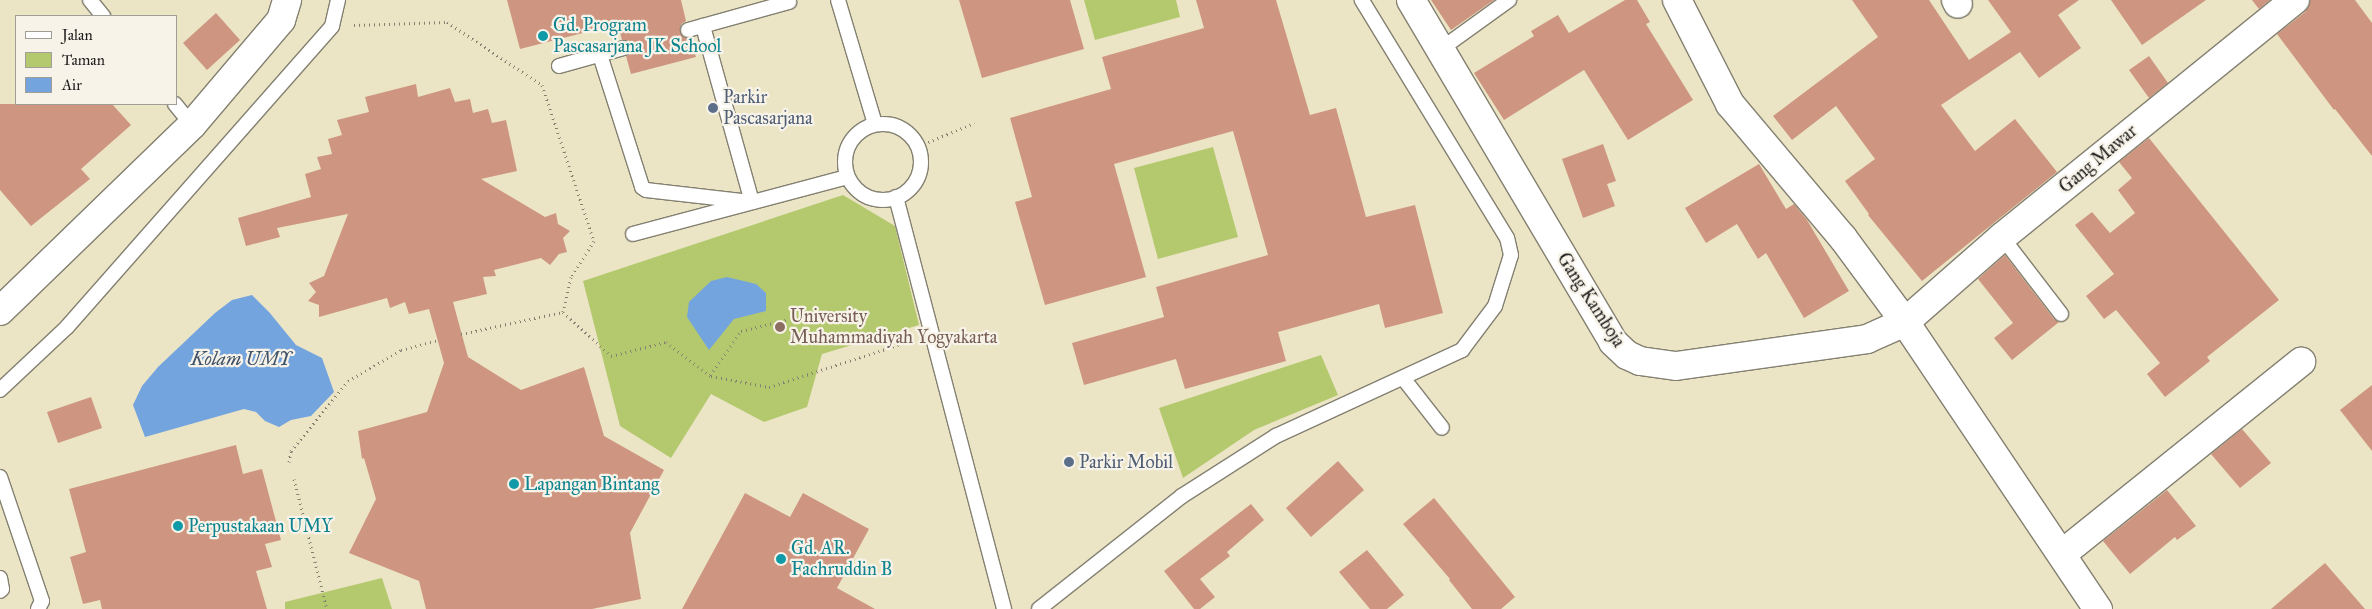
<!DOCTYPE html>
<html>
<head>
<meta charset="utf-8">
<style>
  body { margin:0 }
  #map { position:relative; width:2372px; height:609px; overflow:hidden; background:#ebe5c6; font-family:"IM FELL Great Primer",serif }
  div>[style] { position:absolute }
  .green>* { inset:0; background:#b4c96e }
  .water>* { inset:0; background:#74a4de }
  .building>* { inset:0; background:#ce9680 }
  .path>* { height:3px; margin-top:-1.5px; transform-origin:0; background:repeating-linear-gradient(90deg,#848071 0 1px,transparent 0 5px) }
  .roads { filter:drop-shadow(1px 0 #848071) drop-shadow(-1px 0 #848071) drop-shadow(0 1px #848071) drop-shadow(0 -1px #848071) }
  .lane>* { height:14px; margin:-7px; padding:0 7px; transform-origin:7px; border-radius:7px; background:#fff }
  .lane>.ring { margin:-7px; padding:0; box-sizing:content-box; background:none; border:14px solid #fff; border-radius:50% }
  .street>* { height:28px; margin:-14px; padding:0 14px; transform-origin:14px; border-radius:14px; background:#fff }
  .dots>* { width:14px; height:14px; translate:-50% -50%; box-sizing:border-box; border:2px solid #f7f3e8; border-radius:50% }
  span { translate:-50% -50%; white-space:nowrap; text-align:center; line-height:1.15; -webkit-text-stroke:4.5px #f7f3e8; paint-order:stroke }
  .culture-label { font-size:18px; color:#0d838f }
  .left { translate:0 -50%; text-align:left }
  .service-label { font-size:18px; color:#4e5e75 }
  .street-label { font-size:18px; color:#1c1c1c }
  .education-label { font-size:18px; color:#785e54 }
  .water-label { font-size:19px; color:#3f526a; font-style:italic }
  .legend { position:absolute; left:15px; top:15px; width:162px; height:90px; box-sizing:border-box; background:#f7f3e8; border:1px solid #9f9d96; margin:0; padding:6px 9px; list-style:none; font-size:15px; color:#1c1c1c }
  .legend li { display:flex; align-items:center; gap:10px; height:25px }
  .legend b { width:25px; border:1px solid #9f9d96 }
</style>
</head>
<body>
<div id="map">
  <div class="green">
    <i style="clip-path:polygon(1084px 0,1176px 0,1180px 17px,1095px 40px)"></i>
    <i style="clip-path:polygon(1213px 147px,1238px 237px,1158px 259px,1134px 168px)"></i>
    <i style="clip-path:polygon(843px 195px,895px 226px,919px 325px,822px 354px,807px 407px,764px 422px,711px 394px,671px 458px,620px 426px,583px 281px)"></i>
    <i style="clip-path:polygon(1321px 355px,1338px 395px,1254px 430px,1183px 478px,1159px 408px)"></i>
    <i style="clip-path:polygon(382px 578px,392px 609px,285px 609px,285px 602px)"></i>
  </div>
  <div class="water">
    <i style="clip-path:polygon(727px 277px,756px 284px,766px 293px,766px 311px,734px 319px,709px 350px,687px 317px,689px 302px,711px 281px)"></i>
    <i style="clip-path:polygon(252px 295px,269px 312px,296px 345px,322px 358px,334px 392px,311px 416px,291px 420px,279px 427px,265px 421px,256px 412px,244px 409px,145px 437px,133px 405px,142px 386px,158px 367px,215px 313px,232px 300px)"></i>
  </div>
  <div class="building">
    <i style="clip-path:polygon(507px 0,681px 0,686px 21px,681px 24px,680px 32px,685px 38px,691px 38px,696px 57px,631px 74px,626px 56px,631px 54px,632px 46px,630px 41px,622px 40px,618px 24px,520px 49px)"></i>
    <i style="clip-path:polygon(959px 0,1070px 0,1084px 49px,982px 78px)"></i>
    <i style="clip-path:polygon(1196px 0,1276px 0,1310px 115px,1336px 108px,1366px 217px,1415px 205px,1443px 313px,1385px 328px,1379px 304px,1278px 332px,1286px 361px,1185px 389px,1176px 359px,1084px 385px,1072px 343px,1164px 317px,1156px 287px,1268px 255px,1233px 131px,1114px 164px,1146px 277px,1045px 305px,1015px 202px,1032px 197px,1010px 118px,1111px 89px,1102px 57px,1204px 28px)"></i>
    <i style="clip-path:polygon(1431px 0,1494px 0,1451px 30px)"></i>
    <i style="clip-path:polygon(1625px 0,1637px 0,1650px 22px,1646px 24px,1693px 100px,1628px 140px,1584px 70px,1504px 120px,1474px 73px,1534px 36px,1531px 31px,1558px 15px,1569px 33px)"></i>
    <i style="clip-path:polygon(1852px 0,1929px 0,1969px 60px,2011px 32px,1988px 0,2079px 0,2058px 15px,2081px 48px,2039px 78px,2020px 52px,1941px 105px,1975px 151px,2015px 119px,2057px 172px,1922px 281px,1868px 215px,1869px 214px,1845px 181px,1875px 159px,1836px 106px,1792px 140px,1773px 116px,1878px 37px)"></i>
    <i style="clip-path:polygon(2111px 0,2206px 0,2142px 45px)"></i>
    <i style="clip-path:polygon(2252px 0,2270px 0,2259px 9px)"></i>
    <i style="clip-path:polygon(2310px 0,2355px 0,2372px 23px,2372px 156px,2335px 109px,2334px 110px,2277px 34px,2305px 12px)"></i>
    <i style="clip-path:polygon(216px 13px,240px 40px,207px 70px,183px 43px)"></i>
    <i style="clip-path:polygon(2149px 56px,2168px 83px,2149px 98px,2129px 70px)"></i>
    <i style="clip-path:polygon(416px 84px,418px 97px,450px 88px,455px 102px,470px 99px,473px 113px,488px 109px,492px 123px,506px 120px,517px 171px,481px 179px,545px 217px,556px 213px,558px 224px,570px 231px,563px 238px,567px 252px,559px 254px,550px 265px,541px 258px,494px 270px,496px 276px,483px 277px,487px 294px,453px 302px,468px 357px,521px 390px,584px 367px,604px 436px,664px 470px,630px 533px,641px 599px,592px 609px,426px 609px,419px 581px,349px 553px,376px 499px,364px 458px,362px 459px,358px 431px,427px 412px,444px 363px,429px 309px,409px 314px,405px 302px,390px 308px,387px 298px,319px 317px,319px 305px,308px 301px,316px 292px,309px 283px,324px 276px,348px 214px,277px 228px,280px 237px,246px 246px,238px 218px,311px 197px,305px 174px,321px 169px,317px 157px,332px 154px,328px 139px,342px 135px,337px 120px,369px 112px,365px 97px)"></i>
    <i style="clip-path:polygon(0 104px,112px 104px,131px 125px,81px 169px,90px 179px,31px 226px,0 190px)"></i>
    <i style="clip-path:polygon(2149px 138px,2279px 300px,2207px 357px,2210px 361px,2165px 397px,2147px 374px,2160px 363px,2116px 310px,2104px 319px,2086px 296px,2114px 274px,2075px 225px,2092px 212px,2110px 233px,2135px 213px,2118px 190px,2132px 178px,2119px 162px)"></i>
    <i style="clip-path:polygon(1603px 144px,1616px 181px,1607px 184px,1615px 206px,1583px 218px,1562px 159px)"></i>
    <i style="clip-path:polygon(1759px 164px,1786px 209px,1794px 204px,1807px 220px,1849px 291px,1804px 318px,1766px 253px,1758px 259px,1737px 224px,1706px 243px,1685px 208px)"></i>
    <i style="clip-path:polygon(2005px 255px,2054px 319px,2059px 322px,2012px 360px,1994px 338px,2013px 323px,1978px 279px)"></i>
    <i style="clip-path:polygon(2372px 385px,2372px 451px,2340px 410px)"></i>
    <i style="clip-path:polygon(91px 397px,102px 428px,58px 443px,47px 412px)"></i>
    <i style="clip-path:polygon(2242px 429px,2271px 463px,2240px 488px,2211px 454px)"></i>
    <i style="clip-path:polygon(236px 445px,243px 474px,262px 469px,281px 540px,265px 544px,272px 567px,256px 571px,267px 609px,102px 609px,100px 600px,83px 604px,70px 557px,86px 552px,69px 489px)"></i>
    <i style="clip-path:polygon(1338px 461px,1364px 490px,1311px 537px,1286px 508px)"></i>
    <i style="clip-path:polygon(2167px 490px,2196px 526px,2177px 540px,2175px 537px,2130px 574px,2103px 541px)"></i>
    <i style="clip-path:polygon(745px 493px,790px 517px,803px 493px,869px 529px,837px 588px,875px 609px,682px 609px)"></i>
    <i style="clip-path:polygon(1434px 498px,1515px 597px,1501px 609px,1472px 609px,1449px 580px,1450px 579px,1403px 524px)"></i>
    <i style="clip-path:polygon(1251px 504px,1264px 520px,1227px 552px,1230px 556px,1200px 579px,1215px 597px,1200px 609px,1194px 609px,1164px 571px)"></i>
    <i style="clip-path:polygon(1367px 550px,1404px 595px,1387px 609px,1370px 609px,1339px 572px)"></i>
    <i style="clip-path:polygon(2325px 563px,2365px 609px,2271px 609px)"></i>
  </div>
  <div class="path">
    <i style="left:354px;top:25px;width:93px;rotate:-1.8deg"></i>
    <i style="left:447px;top:22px;width:114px;rotate:33.6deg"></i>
    <i style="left:542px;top:85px;width:164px;rotate:71.6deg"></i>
    <i style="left:594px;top:241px;width:43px;rotate:122.6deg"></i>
    <i style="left:571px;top:277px;width:36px;rotate:103deg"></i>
    <i style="left:563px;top:312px;width:65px;rotate:42.5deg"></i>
    <i style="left:611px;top:356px;width:57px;rotate:-14.3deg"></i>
    <i style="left:666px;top:342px;width:56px;rotate:37.1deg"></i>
    <i style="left:711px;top:376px;width:59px;rotate:10.7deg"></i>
    <i style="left:769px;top:387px;width:151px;rotate:-18.1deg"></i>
    <i style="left:919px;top:146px;width:60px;rotate:-22.7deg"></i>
    <i style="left:461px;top:334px;width:104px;rotate:-12.2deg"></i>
    <i style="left:710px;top:375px;width:54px;rotate:-54.8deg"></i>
    <i style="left:741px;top:331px;width:49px;rotate:-14deg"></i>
    <i style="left:289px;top:462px;width:11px;rotate:-80deg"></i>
    <i style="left:291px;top:451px;width:90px;rotate:-50.8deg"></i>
    <i style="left:348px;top:381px;width:61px;rotate:-30.3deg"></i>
    <i style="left:401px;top:350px;width:38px;rotate:-15deg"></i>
    <i style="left:294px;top:479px;width:134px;rotate:75.8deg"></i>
  </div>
  <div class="roads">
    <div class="lane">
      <i style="left:90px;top:0;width:21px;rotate:51deg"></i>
      <i style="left:838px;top:0;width:129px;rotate:73.4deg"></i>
      <i style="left:688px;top:30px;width:105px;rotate:-15.5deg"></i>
      <i style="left:1441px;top:49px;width:84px;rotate:-35.8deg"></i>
      <i style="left:600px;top:55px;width:139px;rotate:72.3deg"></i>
      <i style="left:642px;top:187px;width:5px;rotate:37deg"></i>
      <i style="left:646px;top:190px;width:107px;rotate:6.5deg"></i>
      <i style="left:752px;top:202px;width:183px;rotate:-105.6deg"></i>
      <i style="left:559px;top:66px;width:67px;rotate:-15.5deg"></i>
      <i style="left:175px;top:104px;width:27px;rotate:51deg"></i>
      <i class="ring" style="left:845px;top:124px;width:62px;height:62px"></i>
      <i style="left:896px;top:197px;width:426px;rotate:75.3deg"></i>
      <i style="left:633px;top:234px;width:221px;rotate:-14.9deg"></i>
      <i style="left:2002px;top:237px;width:97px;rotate:52.5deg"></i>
      <i style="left:1403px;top:378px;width:63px;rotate:52deg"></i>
      <i style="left:0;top:390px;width:92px;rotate:-43.2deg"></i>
      <i style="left:67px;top:327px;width:401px;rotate:-48.6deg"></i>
      <i style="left:332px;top:26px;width:27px;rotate:-77deg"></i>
      <i style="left:0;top:477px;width:131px;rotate:71.3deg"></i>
      <i style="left:42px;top:601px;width:9px;rotate:117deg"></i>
      <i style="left:0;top:578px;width:11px;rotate:80deg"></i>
      <i style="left:2px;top:589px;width:3px;rotate:135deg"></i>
      <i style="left:1039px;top:609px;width:182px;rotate:-38.3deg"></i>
      <i style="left:1182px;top:496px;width:112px;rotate:-32.6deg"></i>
      <i style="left:1276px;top:436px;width:205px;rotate:-24.8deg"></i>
      <i style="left:1462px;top:350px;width:55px;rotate:-53.1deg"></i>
      <i style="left:1495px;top:306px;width:53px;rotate:-72.6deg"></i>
      <i style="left:1511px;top:255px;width:17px;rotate:-103deg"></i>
      <i style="left:1507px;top:238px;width:279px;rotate:-121.4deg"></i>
    </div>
    <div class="street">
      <i style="left:1411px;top:0;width:397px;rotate:59.4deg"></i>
      <i style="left:1613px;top:342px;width:19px;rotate:43deg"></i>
      <i style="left:1627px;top:355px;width:14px;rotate:25deg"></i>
      <i style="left:1640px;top:361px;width:36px;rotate:8deg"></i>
      <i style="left:1676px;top:366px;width:193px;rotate:-8deg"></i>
      <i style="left:1867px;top:339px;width:42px;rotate:-24.1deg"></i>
      <i style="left:1905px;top:322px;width:129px;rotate:-41.2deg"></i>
      <i style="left:2002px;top:237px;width:377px;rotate:-39deg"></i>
      <i style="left:1677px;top:0;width:117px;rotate:63deg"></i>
      <i style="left:1730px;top:104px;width:175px;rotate:49.9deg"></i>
      <i style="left:1843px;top:238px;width:104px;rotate:53.6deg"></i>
      <i style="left:1905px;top:322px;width:346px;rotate:56.1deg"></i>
      <i style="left:1956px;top:0;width:4px;rotate:63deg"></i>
      <i style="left:0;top:311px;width:267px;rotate:-44.1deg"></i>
      <i style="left:192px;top:125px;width:138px;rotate:-49.7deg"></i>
      <i style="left:281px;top:20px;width:21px;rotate:-73deg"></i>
      <i style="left:2062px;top:554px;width:307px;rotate:-38.8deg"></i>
    </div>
  </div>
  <div class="dots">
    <i style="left:543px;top:36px;background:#0f9aa8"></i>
    <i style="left:713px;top:108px;background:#5c6f8a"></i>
    <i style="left:780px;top:327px;background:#8d6e63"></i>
    <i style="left:1069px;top:462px;background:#5c6f8a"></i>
    <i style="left:514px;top:484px;background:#0f9aa8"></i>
    <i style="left:178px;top:526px;background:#0f9aa8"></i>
    <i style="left:781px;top:559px;background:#0f9aa8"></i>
  </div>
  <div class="culture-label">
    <span class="left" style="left:553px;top:36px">Gd. Program<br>Pascasarjana JK School</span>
    <span class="left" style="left:524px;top:484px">Lapangan Bintang</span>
    <span class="left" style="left:188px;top:526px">Perpustakaan UMY</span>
    <span class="left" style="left:791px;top:559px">Gd. AR.<br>Fachruddin B</span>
  </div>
  <div class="service-label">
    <span class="left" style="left:723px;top:108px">Parkir<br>Pascasarjana</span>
    <span class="left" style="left:1079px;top:462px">Parkir Mobil</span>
  </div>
  <div class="street-label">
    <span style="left:2098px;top:159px;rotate:-40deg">Gang Mawar</span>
    <span style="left:1591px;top:300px;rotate:57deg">Gang Kamboja</span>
  </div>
  <div class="education-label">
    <span class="left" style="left:790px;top:327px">University<br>Muhammadiyah Yogyakarta</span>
  </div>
  <div class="water-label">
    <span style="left:241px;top:359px">Kolam UMY</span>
  </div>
  <ul class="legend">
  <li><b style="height:6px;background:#fff"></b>Jalan</li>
  <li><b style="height:14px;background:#b4c96e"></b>Taman</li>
  <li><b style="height:14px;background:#74a4de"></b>Air</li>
  </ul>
</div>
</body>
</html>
